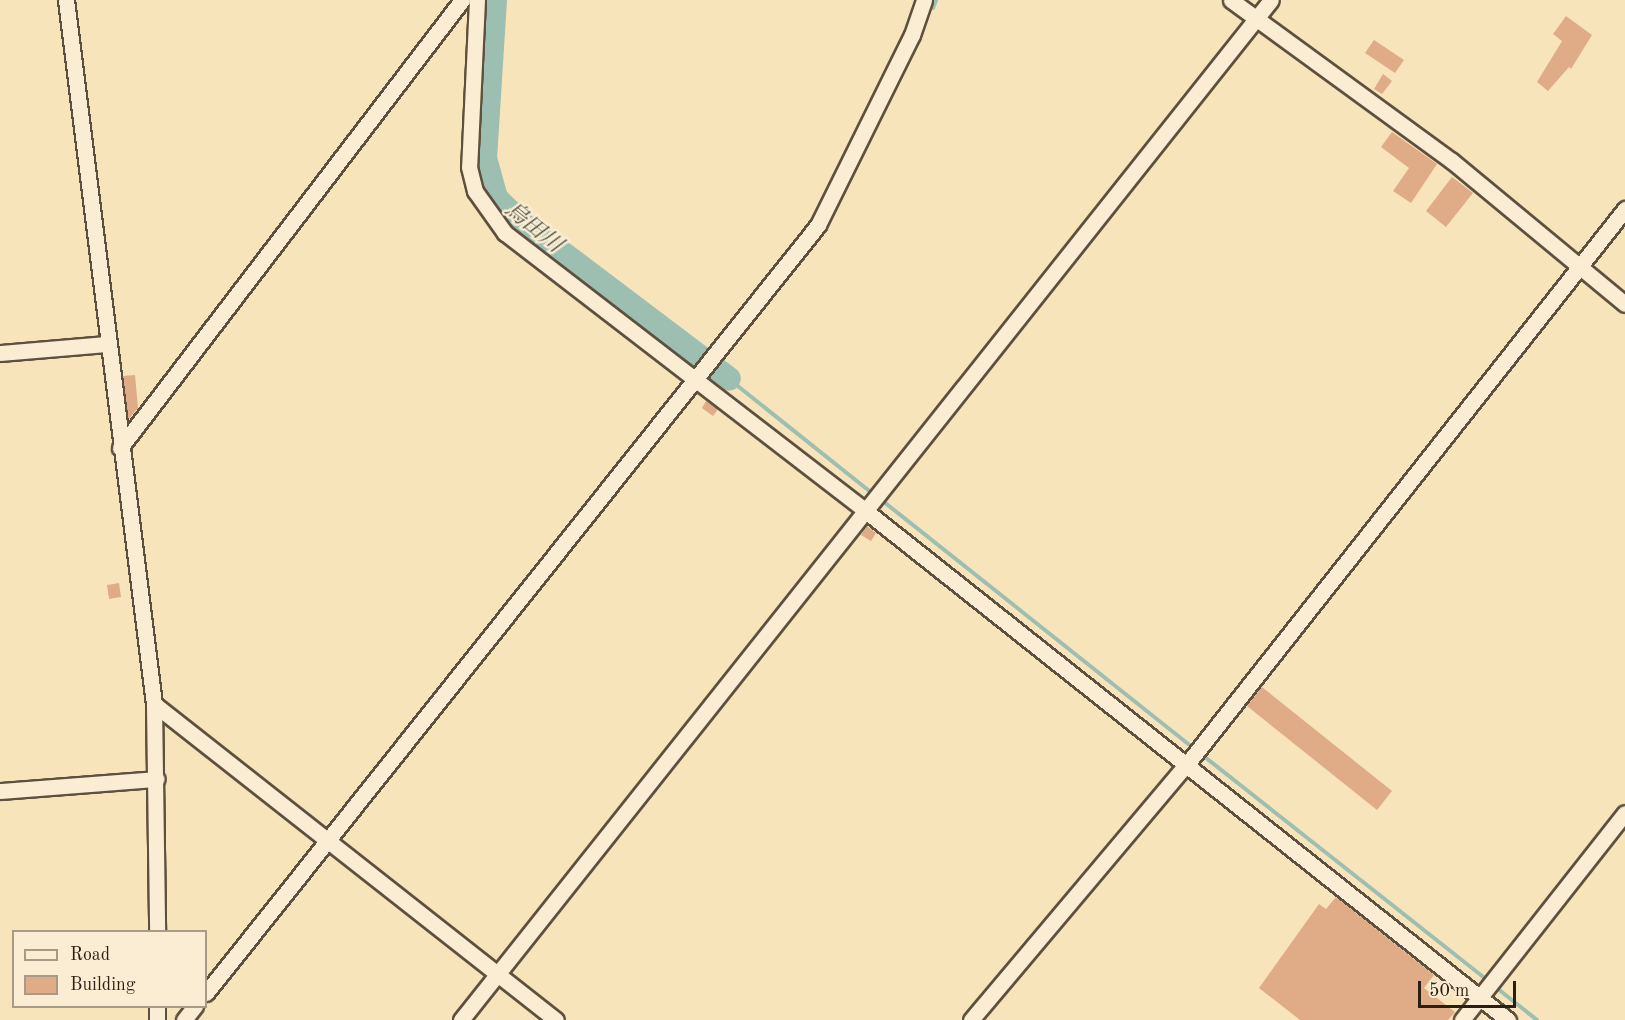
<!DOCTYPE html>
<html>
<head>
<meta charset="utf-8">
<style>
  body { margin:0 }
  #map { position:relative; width:1625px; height:1020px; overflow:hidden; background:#f8e4bb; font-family:"Old Standard TT","Noto Serif JP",serif }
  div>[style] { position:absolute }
  .stream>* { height:4px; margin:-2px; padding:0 2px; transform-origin:2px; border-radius:2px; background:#9dbfb1 }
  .river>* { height:24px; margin:-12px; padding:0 12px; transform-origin:12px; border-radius:12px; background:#9dbfb1 }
  .building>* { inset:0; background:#dfac87 }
  .roads { filter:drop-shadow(2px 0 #5e503e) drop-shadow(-2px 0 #5e503e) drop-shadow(0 2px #5e503e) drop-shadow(0 -2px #5e503e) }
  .minor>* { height:15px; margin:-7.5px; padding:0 7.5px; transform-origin:7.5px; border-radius:7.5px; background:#faedd3 }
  span { translate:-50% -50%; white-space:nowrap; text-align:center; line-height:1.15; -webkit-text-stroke:5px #faedd3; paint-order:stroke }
  .water-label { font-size:22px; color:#4d4f43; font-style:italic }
  .legend { position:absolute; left:12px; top:930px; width:195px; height:78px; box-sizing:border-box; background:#faedd3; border:2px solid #a79b87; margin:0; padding:8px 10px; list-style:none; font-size:18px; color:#2b1f14 }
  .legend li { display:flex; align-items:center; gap:12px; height:30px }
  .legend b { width:30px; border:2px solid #a79b87 }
  .scale { position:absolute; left:1418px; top:981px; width:98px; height:27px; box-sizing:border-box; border:3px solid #2b1f14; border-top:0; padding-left:8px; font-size:18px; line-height:21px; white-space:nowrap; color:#2b1f14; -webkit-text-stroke:4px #faedd3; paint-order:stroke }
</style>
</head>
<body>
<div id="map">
  <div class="stream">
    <i style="left:933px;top:8px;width:9px;rotate:-69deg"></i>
    <i style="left:729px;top:379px;width:184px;rotate:38.6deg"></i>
    <i style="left:879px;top:498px;width:404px;rotate:38.5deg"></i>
    <i style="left:1201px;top:754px;width:365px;rotate:38.3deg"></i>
    <i style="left:1493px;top:985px;width:56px;rotate:38.5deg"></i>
  </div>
  <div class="river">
    <i style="left:495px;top:0;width:158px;rotate:93.6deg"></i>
    <i style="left:485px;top:158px;width:41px;rotate:74.6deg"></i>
    <i style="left:496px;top:198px;width:32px;rotate:44deg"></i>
    <i style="left:519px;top:220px;width:263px;rotate:37.1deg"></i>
  </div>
  <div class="building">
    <i style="clip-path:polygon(1566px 16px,1592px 35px,1571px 69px,1569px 67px,1548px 91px,1537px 82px,1562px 41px,1553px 34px)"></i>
    <i style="clip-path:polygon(1374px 40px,1404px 60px,1395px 73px,1365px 53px)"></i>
    <i style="clip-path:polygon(1383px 74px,1392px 81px,1382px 94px,1374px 89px)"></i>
    <i style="clip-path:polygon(1392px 132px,1437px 164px,1411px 203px,1393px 191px,1409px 168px,1381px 147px)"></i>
    <i style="clip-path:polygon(1452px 177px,1473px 193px,1446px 227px,1426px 211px)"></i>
    <i style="clip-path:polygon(135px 375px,138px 408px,128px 420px,123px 376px)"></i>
    <i style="clip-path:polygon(706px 401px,718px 409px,713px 416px,702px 408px)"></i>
    <i style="clip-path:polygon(867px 526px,876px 533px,871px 541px,861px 535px)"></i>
    <i style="clip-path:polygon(119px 583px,121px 597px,109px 599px,107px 585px)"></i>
    <i style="clip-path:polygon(1262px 687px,1392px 791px,1377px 810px,1247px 706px)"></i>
    <i style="clip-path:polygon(1336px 897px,1434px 975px,1424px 988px,1455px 1012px,1448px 1020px,1300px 1020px,1259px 988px,1319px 904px,1326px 909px)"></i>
  </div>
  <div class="roads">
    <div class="minor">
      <i style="left:66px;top:0;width:709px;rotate:82.87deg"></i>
      <i style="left:154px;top:704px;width:228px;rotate:89.2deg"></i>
      <i style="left:477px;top:0;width:167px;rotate:92.7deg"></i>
      <i style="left:469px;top:167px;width:25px;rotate:76deg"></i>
      <i style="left:475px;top:191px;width:52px;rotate:54.5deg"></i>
      <i style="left:505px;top:233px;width:457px;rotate:37.6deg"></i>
      <i style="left:867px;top:512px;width:818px;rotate:38.4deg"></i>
      <i style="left:1231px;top:0;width:273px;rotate:36.1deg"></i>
      <i style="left:1452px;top:161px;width:224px;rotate:39.6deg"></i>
      <i style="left:0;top:353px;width:108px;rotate:-4.8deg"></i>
      <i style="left:120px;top:448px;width:564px;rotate:-52.64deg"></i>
      <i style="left:154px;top:704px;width:511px;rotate:38.17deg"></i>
      <i style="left:0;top:791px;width:157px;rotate:-4.4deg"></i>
      <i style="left:206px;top:993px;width:982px;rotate:-51.45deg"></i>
      <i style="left:818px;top:225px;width:212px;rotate:-63.7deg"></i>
      <i style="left:912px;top:35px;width:37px;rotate:-71deg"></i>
      <i style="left:157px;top:1020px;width:14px;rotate:-90deg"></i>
      <i style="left:184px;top:1020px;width:18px;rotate:-52deg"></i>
      <i style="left:461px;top:1020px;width:1302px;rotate:-51.55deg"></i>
      <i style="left:971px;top:1020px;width:341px;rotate:-49.9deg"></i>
      <i style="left:1191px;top:759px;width:701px;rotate:-51.72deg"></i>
      <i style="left:1462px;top:1020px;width:263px;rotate:-51.8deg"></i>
    </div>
  </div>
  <div class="water-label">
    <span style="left:533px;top:228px;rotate:39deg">烏田川</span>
  </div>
  <ul class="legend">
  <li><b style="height:8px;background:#faedd3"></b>Road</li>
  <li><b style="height:16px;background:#dfac87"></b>Building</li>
  </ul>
  <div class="scale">50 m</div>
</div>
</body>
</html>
